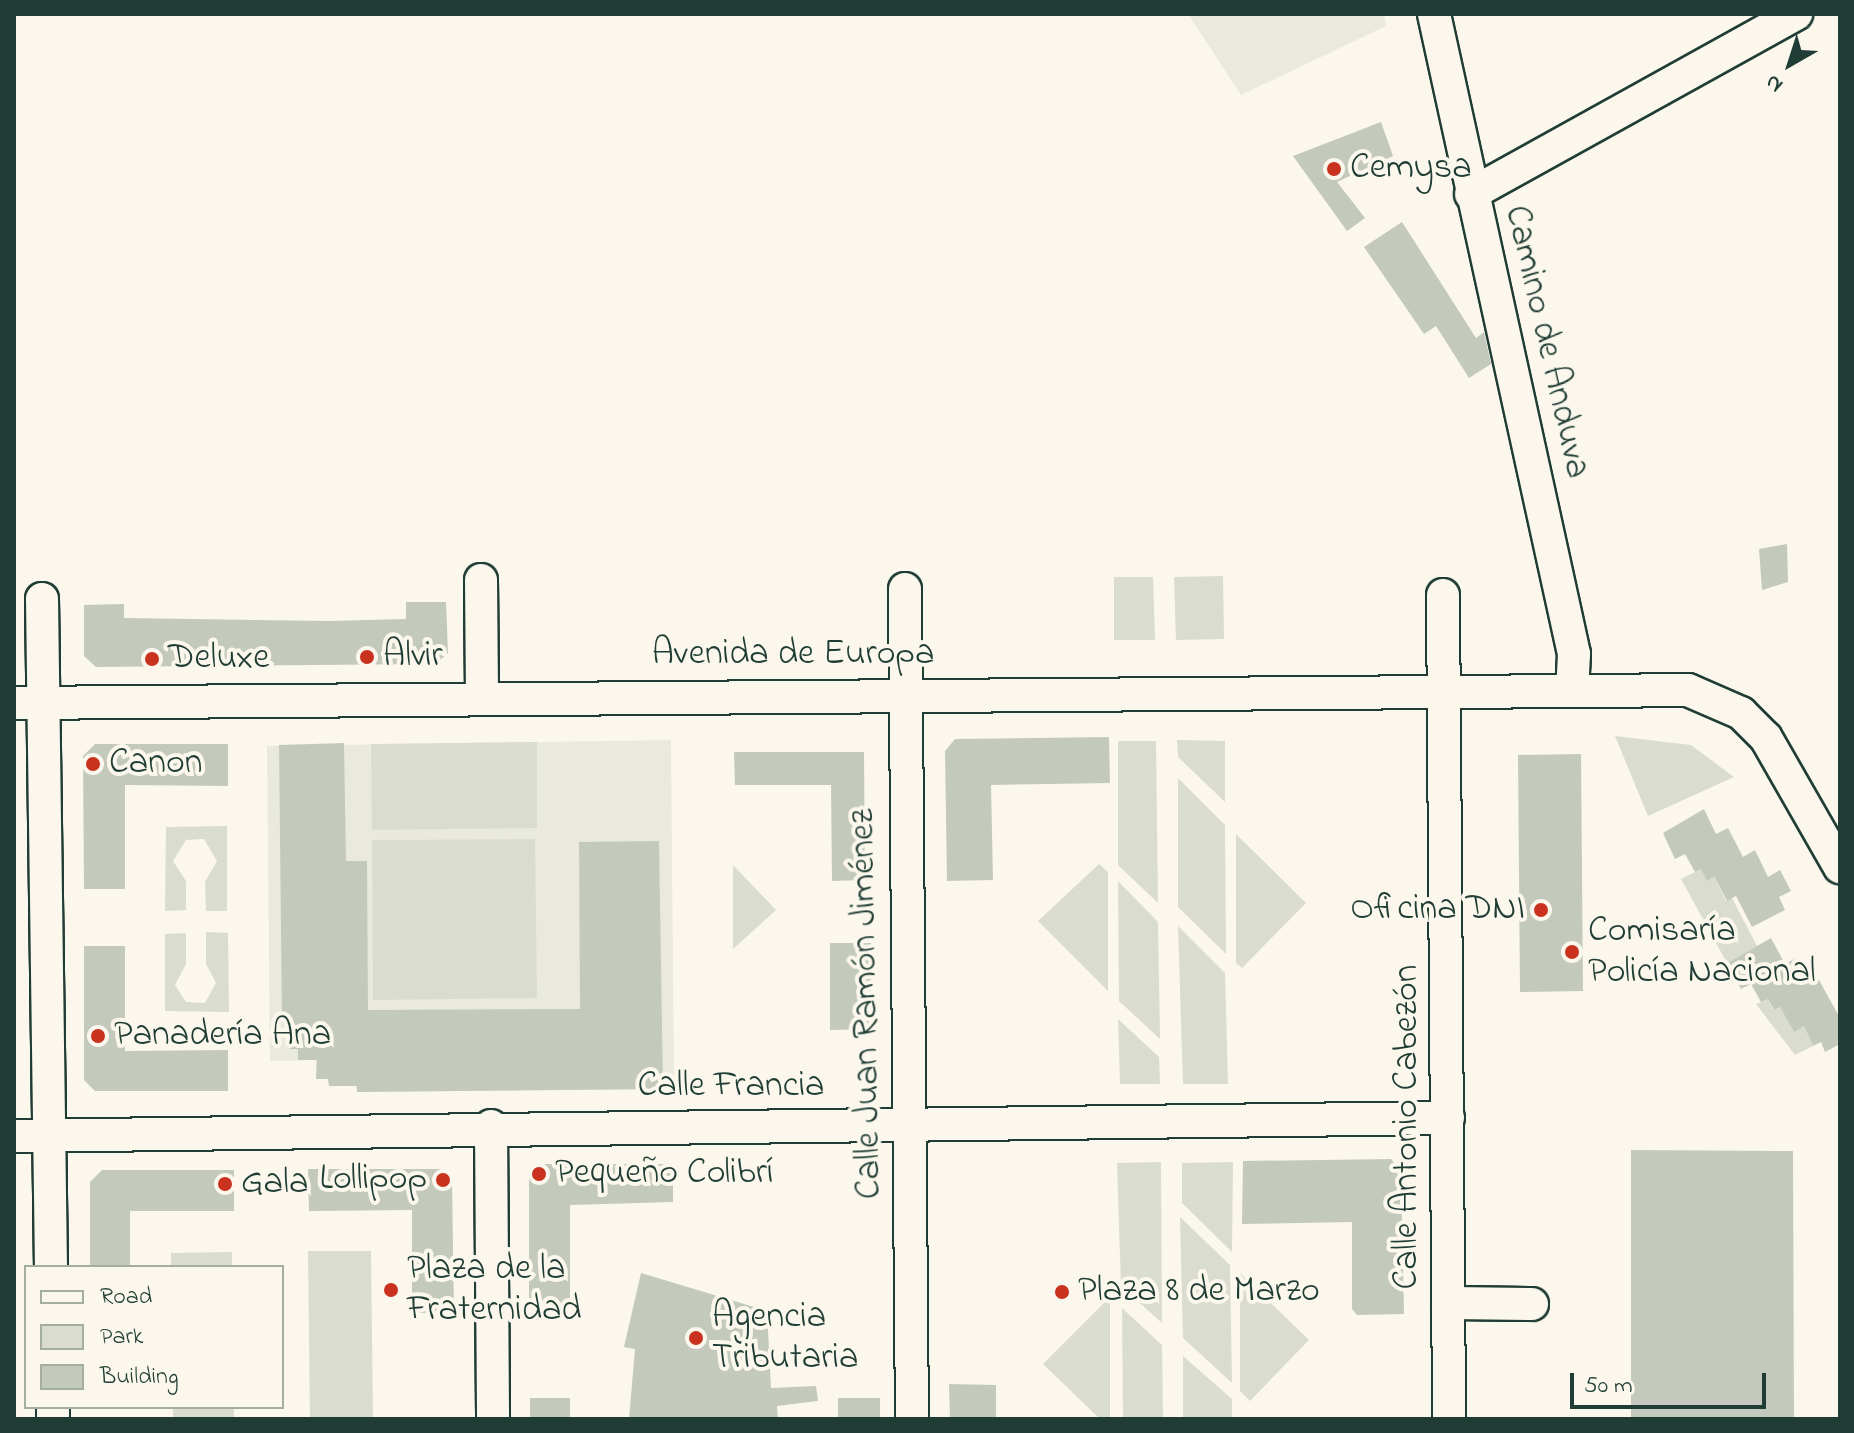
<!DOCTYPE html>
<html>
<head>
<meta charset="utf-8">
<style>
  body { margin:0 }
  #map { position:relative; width:1854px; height:1433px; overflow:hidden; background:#fbf7ec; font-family:"Indie Flower",sans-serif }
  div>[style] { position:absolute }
  .built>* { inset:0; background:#eae9de }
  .green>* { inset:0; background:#dbdcd1 }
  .building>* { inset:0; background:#c4c9be }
  .roads { filter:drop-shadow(2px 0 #1f3d34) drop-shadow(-2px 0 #1f3d34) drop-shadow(0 2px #1f3d34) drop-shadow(0 -2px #1f3d34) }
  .minor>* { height:32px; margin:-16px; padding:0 16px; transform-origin:16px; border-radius:16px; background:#fbf7ec }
  .dots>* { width:22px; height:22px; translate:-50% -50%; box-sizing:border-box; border:4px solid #fbf7ec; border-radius:50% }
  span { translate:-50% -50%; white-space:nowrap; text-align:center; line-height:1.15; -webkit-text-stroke:8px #fbf7ec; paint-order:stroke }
  .poi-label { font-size:36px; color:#1f3d34 }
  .left { translate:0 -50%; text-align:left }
  .right { translate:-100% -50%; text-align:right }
  .street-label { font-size:36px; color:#1f3d34 }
  .frame { position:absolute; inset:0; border:16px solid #1f3d34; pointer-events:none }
  .legend { position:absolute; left:24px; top:1265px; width:260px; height:144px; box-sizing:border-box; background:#fbf7ec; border:2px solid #a3ada2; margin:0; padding:10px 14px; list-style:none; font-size:24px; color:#1f3d34 }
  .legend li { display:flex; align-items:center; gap:16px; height:40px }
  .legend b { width:40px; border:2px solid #a3ada2 }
  .north { position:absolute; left:1750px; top:24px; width:80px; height:80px; -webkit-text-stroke:6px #fbf7ec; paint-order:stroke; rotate:219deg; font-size:22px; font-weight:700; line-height:32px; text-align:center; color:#1f3d34 }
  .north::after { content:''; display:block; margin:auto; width:28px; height:36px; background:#1f3d34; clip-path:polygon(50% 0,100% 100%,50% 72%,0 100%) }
  .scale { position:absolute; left:1570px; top:1373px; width:196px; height:36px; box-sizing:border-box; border:4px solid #1f3d34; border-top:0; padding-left:10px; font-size:24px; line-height:28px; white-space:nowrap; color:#1f3d34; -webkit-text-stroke:6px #fbf7ec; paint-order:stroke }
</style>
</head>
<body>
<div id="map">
  <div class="built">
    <i style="clip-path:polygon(1188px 14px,1384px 14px,1386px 26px,1241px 95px)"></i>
    <i style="clip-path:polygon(671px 740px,674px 1089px,357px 1092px,356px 1086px,329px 1086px,328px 1079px,316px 1079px,316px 1060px,270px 1061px,267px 746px)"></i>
  </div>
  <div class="green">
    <i style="clip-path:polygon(1223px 576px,1224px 639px,1176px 640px,1174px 577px)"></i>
    <i style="clip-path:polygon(1114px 577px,1153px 577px,1155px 640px,1114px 640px)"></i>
    <i style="clip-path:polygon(1615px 736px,1691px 745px,1734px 777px,1648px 816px)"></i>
    <i style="clip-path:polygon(1177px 740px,1225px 741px,1225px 802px,1178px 757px)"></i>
    <i style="clip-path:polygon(1118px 741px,1156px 741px,1158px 903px,1118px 865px)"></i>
    <i style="clip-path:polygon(537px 742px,537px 828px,372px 830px,371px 744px)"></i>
    <i style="clip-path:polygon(1178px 778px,1225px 825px,1226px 954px,1178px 907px)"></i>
    <i style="clip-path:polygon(227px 826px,227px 911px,206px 911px,205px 882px,217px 861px,204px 839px,186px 840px,173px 861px,186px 881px,186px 910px,165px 911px,166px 827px)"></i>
    <i style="clip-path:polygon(1236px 834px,1306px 903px,1242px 968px,1236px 963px)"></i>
    <i style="clip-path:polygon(535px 839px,537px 998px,373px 1000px,372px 840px)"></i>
    <i style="clip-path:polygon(1099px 864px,1108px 872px,1108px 991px,1038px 921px)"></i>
    <i style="clip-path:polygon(733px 865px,776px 910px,733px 949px)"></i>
    <i style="clip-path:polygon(1701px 869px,1707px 880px,1714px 876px,1726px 901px,1732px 898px,1757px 946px,1727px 963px,1681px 879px)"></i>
    <i style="clip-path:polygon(1118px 881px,1158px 922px,1160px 1039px,1119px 1001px)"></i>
    <i style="clip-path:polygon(1178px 926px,1225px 973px,1228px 1084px,1183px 1084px)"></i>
    <i style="clip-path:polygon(206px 932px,228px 933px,229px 1012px,165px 1011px,165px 934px,186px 933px,186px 964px,175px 985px,186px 1002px,205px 1003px,216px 983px,206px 964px)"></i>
    <i style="clip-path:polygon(1768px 999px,1773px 1010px,1780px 1007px,1794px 1031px,1804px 1026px,1813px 1046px,1795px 1055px,1756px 1004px)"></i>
    <i style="clip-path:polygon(1118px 1019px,1159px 1057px,1160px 1084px,1120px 1084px)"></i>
    <i style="clip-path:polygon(1161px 1162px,1162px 1323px,1121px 1286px,1117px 1163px)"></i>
    <i style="clip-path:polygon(1233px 1162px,1232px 1252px,1182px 1203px,1182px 1163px)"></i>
    <i style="clip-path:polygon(1180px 1217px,1230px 1265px,1232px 1383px,1183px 1338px)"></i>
    <i style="clip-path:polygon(308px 1251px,371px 1251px,373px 1419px,310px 1419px)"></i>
    <i style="clip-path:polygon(232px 1252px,232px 1267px,171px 1267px,171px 1253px)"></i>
    <i style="clip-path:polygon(1240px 1273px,1309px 1340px,1250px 1401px,1240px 1391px)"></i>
    <i style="clip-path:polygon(1110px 1297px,1110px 1419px,1100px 1419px,1043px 1364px)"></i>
    <i style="clip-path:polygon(1122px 1308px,1162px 1345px,1163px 1419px,1123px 1419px)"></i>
    <i style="clip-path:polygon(1183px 1356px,1232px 1399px,1232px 1419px,1183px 1419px)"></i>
    <i style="clip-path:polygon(173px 1407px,234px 1407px,234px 1419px,173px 1419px)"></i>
  </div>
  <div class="building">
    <i style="clip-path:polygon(1381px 122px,1393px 156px,1337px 182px,1365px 218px,1347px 231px,1293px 156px)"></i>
    <i style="clip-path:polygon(1402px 222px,1476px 338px,1484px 332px,1491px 364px,1469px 378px,1436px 326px,1424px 334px,1364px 247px)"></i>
    <i style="clip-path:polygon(1787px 544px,1788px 582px,1762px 590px,1759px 549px)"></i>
    <i style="clip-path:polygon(406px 602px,446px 602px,448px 653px,436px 664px,96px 667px,84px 656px,84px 605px,124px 604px,124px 618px,329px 621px,406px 619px)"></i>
    <i style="clip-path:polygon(1109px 737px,1110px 783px,991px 785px,993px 880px,947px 881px,945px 751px,955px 739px)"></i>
    <i style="clip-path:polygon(344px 743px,346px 861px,367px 861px,368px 1010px,580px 1009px,579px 842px,659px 841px,663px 1089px,357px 1092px,357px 1086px,329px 1086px,328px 1079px,316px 1079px,317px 1060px,298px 1060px,298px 1049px,290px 1049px,290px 1021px,282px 1021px,279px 745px)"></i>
    <i style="clip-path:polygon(95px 744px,228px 744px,228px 786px,125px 785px,125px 889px,84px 889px,83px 756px)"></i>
    <i style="clip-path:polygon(734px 752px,864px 752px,865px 880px,832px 881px,831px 785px,735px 785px)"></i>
    <i style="clip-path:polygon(1581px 754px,1583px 991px,1520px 992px,1518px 755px)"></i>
    <i style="clip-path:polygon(1704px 809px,1716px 834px,1728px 828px,1743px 857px,1755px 850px,1768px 877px,1780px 870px,1791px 891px,1779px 897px,1785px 910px,1752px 927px,1736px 896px,1727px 901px,1714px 876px,1707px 881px,1701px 869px,1695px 872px,1685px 854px,1675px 859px,1663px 833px)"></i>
    <i style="clip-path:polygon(1771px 938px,1785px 964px,1796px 958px,1810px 985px,1819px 980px,1840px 1018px,1840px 1044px,1825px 1052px,1821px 1042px,1813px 1046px,1804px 1026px,1794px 1032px,1780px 1007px,1774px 1010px,1768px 999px,1761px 1002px,1751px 984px,1741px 989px,1727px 963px)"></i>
    <i style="clip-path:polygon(830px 943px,871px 943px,871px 1029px,830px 1030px)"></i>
    <i style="clip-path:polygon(84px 946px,125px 946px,125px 1051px,228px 1050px,228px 1091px,95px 1091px,84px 1080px)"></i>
    <i style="clip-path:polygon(1631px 1150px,1793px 1151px,1794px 1419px,1631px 1419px)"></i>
    <i style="clip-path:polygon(1391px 1159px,1401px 1172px,1404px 1314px,1357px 1315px,1352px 1309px,1352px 1222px,1242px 1224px,1243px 1161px)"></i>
    <i style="clip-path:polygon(540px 1164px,673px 1164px,673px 1202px,570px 1205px,570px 1308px,529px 1308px,529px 1175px)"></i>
    <i style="clip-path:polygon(308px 1169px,440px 1169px,452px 1180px,454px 1313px,412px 1313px,412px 1210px,309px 1211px)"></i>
    <i style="clip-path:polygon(102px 1170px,234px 1170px,234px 1211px,130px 1211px,130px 1267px,90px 1267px,90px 1182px)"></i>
    <i style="clip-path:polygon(641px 1273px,767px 1311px,771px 1388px,816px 1386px,818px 1401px,777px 1406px,778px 1419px,629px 1419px,635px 1349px,624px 1347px)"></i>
    <i style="clip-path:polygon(949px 1384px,996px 1385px,996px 1419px,950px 1419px)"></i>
    <i style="clip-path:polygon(530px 1398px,570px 1398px,570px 1419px,530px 1419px)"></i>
    <i style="clip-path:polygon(838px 1398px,880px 1398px,880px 1419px,838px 1419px)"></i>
  </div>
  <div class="roads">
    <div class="minor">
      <i style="left:1434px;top:14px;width:655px;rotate:77.66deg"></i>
      <i style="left:1574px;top:654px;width:34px;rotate:93deg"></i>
      <i style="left:1471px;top:194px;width:372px;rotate:-29deg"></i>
      <i style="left:481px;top:580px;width:117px;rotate:89.5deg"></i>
      <i style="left:905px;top:589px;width:830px;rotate:89.52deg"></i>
      <i style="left:1443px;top:595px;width:824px;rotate:89.58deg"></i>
      <i style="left:42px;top:599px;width:668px;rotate:89.23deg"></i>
      <i style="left:14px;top:703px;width:1674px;rotate:-0.44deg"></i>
      <i style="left:1688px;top:690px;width:58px;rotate:23.5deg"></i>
      <i style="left:1741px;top:713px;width:35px;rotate:45deg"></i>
      <i style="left:1766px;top:738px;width:149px;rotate:60.2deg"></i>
      <i style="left:491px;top:1126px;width:293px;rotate:89.6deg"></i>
      <i style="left:14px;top:1136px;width:1434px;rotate:-0.72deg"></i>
      <i style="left:1448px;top:1303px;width:84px;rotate:0.7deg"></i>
      <i style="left:53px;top:1407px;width:12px;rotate:90deg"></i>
    </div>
  </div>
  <div class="dots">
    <i style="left:1334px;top:169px;background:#c8321e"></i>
    <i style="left:367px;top:657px;background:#c8321e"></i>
    <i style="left:152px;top:659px;background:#c8321e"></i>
    <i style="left:93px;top:764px;background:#c8321e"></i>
    <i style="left:1541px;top:910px;background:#c8321e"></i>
    <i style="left:1572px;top:952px;background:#c8321e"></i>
    <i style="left:98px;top:1036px;background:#c8321e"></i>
    <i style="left:539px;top:1174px;background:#c8321e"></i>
    <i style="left:443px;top:1180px;background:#c8321e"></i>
    <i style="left:225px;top:1184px;background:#c8321e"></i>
    <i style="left:391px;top:1290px;background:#c8321e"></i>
    <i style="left:1062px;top:1292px;background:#c8321e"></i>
    <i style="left:696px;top:1338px;background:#c8321e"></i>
  </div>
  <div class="poi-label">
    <span class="left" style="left:1350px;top:169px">Cemysa</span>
    <span class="left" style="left:383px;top:657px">Alvir</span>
    <span class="left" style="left:168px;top:659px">Deluxe</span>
    <span class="left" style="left:109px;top:764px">Canon</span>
    <span class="right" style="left:1525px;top:910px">Oficina DNI</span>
    <span class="left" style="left:1588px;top:952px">Comisaría<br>Policía Nacional</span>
    <span class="left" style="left:114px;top:1036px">Panadería Ana</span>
    <span class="left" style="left:555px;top:1174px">Pequeño Colibrí</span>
    <span class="right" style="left:427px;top:1180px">Lollipop</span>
    <span class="left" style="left:241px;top:1184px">Gala</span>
    <span class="left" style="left:407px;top:1290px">Plaza de la<br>Fraternidad</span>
    <span class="left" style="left:1078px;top:1292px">Plaza 8 de Marzo</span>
    <span class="left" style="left:712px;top:1338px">Agencia<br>Tributaria</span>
  </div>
  <div class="street-label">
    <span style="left:1546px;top:342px;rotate:77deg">Camino de Anduva</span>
    <span style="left:793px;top:655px">Avenida de Europa</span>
    <span style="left:867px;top:1004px;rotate:-91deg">Calle Juan Ramón Jiménez</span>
    <span style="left:731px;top:1087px">Calle Francia</span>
    <span style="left:1408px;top:1127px;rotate:-90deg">Calle Antonio Cabezón</span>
  </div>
  <div class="frame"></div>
  <ul class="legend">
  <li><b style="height:10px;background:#fbf7ec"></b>Road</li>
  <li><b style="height:22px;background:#dbdcd1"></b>Park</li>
  <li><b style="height:22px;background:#c4c9be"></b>Building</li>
  </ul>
  <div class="north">N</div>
  <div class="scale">50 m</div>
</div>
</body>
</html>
